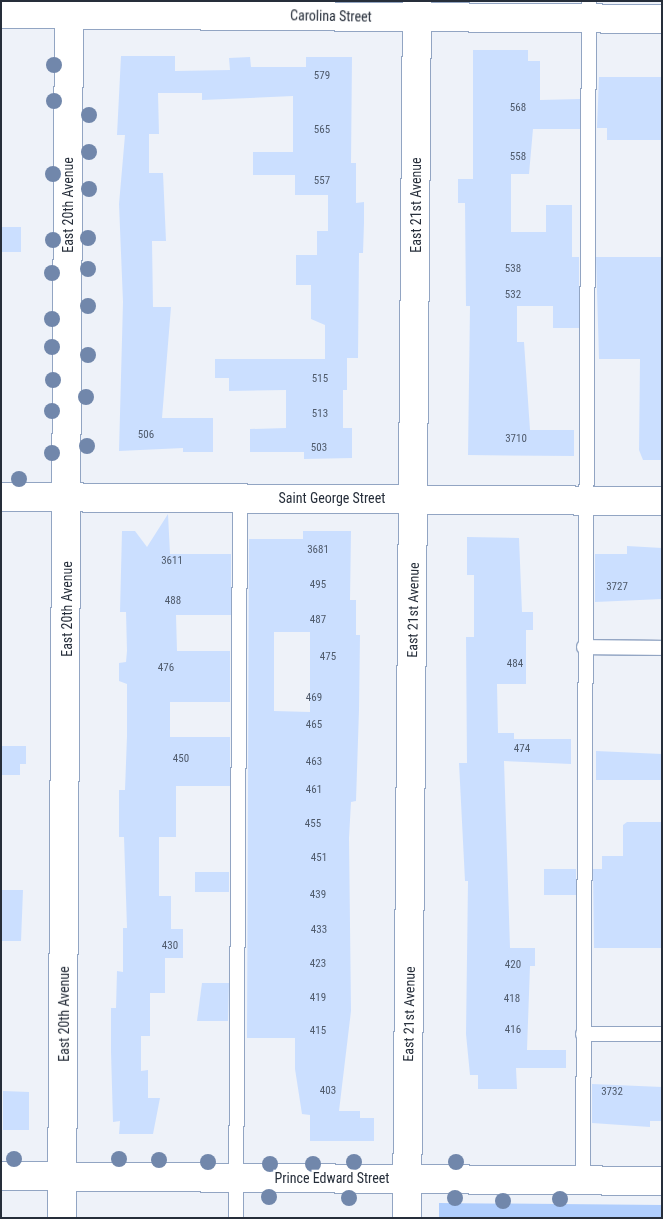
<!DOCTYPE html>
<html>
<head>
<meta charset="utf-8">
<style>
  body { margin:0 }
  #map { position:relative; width:663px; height:1219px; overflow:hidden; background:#eef2f9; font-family:"Roboto Condensed",sans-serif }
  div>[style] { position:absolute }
  .green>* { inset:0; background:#b0cefd }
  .building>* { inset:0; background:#cbdfff }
  .roads { filter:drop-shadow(1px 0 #92a5c3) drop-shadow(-1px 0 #92a5c3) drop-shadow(0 1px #92a5c3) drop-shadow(0 -1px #92a5c3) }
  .service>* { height:14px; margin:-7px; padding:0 7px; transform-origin:7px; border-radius:7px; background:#fff }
  .minor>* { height:28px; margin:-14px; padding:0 14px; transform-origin:14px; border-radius:14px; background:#fff }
  .trees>* { width:16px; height:16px; margin:-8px; border-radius:50%; background:#7187ab }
  span { translate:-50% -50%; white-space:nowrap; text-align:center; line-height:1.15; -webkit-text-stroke:4.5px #fff; paint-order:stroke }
  .number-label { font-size:11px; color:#4f5a6b }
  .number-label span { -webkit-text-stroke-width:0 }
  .street-label { font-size:14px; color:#262e3a }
  .frame { position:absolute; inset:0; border:2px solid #262e3a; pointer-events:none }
</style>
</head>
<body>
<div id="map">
  <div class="green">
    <i style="clip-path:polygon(439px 1203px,662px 1205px,662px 1218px,439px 1218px)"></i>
  </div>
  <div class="building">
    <i style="clip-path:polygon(473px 50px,528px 50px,528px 61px,540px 61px,540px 100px,580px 99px,580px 129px,533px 129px,529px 174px,511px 174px,511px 232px,546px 232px,546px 205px,572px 205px,572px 257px,579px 257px,579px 328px,553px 328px,553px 306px,517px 306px,517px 342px,524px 342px,530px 430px,574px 430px,574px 456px,468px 455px,470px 306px,466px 306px,465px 203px,458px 203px,458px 179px,473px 179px)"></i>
    <i style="clip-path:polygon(121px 56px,175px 56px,175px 71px,230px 70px,229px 58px,250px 57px,251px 67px,306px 67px,306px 57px,352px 57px,351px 163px,356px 163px,356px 203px,364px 202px,364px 223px,363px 253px,359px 253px,358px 358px,347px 358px,347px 390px,343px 390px,343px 428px,352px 428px,352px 458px,304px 459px,304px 452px,250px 452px,250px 429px,286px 428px,286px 390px,229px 391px,229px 378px,215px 378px,215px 359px,325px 359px,325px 325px,311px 319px,311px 285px,296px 285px,296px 255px,317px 255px,317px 231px,328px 231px,328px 195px,295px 195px,295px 175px,253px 175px,253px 152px,293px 152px,293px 96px,202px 100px,202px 93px,158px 93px,159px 134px,149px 134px,149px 173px,163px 173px,166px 241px,152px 241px,153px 307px,171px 307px,162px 418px,213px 418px,213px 452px,183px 452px,183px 448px,119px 451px,123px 302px,119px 204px,125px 135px,117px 135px)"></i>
    <i style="clip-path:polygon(599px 77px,662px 77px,662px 140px,607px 140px,607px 128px,597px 128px)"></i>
    <i style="clip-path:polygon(1px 227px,21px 227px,21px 252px,1px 252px)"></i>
    <i style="clip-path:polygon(596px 257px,662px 257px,662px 460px,643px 460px,639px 450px,640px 359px,599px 359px)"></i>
    <i style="clip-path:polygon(168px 514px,170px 554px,231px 554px,231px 615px,176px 615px,177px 651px,230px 651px,230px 702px,170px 702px,170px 737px,230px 737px,230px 786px,176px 786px,176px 837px,159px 837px,159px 896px,171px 896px,171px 929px,183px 929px,183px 958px,165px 958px,165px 993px,150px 993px,150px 1036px,141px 1036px,141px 1071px,148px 1070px,148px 1098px,160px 1098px,153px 1134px,119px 1134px,120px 1121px,113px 1122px,111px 1052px,111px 1008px,116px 1008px,117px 971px,123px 972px,123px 928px,127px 928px,124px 837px,119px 837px,119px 790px,125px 790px,127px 736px,127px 684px,119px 681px,119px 663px,126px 662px,127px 651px,126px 612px,120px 612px,122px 531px,135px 531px,147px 547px)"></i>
    <i style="clip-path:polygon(evenodd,303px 531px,351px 531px,350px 600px,356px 600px,356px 635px,360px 635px,359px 710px,356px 801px,351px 802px,349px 838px,351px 1011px,339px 1111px,360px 1111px,360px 1118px,374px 1118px,374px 1141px,310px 1141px,310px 1115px,302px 1114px,295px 1069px,295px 1038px,247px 1038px,249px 539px,303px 539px,303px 531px,274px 632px,310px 632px,310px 712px,274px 711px,274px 632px)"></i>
    <i style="clip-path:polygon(467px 537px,519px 538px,522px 612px,533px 612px,533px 630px,526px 630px,526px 684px,497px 684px,498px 733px,514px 733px,514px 739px,571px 739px,571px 764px,504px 761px,510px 948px,535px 948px,535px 966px,530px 966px,527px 1050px,566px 1050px,566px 1068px,516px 1068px,517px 1089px,478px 1089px,478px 1075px,470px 1075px,466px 1034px,468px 881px,465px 881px,459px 763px,467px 763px,466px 637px,474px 637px,474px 575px,467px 575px)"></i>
    <i style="clip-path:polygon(627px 546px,662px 548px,662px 599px,595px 602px,595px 554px,627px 554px)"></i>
    <i style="clip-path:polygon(1px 746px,26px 746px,26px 764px,20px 764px,20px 775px,1px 775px)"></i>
    <i style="clip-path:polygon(596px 751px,662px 754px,662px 780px,596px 780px)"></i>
    <i style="clip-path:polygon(627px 822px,662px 822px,662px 948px,594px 948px,593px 869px,602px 869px,602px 856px,623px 856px,623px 825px)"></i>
    <i style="clip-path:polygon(544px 869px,576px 869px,576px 895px,544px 895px)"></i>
    <i style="clip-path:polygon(195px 872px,229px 872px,229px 892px,195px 892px)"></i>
    <i style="clip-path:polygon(1px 890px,23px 890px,21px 941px,1px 941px)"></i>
    <i style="clip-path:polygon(202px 983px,229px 983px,228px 1021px,197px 1021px)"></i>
    <i style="clip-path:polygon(592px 1084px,662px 1087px,662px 1121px,650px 1121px,650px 1127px,592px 1123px)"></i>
    <i style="clip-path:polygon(3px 1091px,29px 1092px,29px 1130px,3px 1130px)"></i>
  </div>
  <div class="roads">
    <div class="service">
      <i style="left:584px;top:647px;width:78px;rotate:0.7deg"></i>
      <i style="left:583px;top:1034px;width:79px"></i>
      <i style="left:583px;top:1180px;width:1179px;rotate:-89.71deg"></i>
      <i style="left:236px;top:1218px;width:720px;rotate:-89.68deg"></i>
    </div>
    <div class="minor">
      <i style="left:1px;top:14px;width:661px;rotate:0.43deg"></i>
      <i style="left:1px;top:497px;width:661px;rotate:0.35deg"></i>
      <i style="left:1px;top:1176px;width:661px;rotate:0.43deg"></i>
      <i style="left:62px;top:1218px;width:1217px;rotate:-89.67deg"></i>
      <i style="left:407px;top:1218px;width:1217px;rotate:-89.53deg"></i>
    </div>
  </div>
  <div class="trees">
    <i style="left:54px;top:65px"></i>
    <i style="left:54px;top:101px"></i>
    <i style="left:89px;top:115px"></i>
    <i style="left:89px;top:152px"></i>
    <i style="left:53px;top:174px"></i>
    <i style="left:89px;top:189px"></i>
    <i style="left:88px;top:238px"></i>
    <i style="left:53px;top:240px"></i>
    <i style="left:88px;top:269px"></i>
    <i style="left:52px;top:273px"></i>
    <i style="left:88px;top:306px"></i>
    <i style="left:52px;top:319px"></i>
    <i style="left:52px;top:347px"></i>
    <i style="left:88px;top:355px"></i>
    <i style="left:53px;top:380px"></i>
    <i style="left:86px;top:397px"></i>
    <i style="left:52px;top:411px"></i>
    <i style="left:87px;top:446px"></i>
    <i style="left:52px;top:453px"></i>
    <i style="left:19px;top:479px"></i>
    <i style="left:14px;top:1159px"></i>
    <i style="left:119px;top:1159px"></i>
    <i style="left:159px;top:1160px"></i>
    <i style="left:208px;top:1162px"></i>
    <i style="left:354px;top:1162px"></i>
    <i style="left:456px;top:1162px"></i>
    <i style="left:270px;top:1164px"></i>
    <i style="left:313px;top:1164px"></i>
    <i style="left:269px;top:1197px"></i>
    <i style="left:349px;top:1198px"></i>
    <i style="left:455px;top:1198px"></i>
    <i style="left:560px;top:1199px"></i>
    <i style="left:503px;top:1201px"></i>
  </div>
  <div class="number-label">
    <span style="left:322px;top:76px">579</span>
    <span style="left:518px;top:108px">568</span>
    <span style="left:322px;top:130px">565</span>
    <span style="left:518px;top:157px">558</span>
    <span style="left:322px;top:181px">557</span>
    <span style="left:513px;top:269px">538</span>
    <span style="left:513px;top:295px">532</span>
    <span style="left:320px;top:379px">515</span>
    <span style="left:320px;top:414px">513</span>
    <span style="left:146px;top:435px">506</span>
    <span style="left:516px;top:439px">3710</span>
    <span style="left:319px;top:448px">503</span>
    <span style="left:318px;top:550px">3681</span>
    <span style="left:172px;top:561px">3611</span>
    <span style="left:318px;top:585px">495</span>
    <span style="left:617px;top:587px">3727</span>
    <span style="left:173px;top:601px">488</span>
    <span style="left:318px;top:620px">487</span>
    <span style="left:328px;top:657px">475</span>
    <span style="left:515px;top:664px">484</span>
    <span style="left:166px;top:668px">476</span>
    <span style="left:314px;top:698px">469</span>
    <span style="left:314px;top:725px">465</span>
    <span style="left:522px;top:749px">474</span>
    <span style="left:181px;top:759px">450</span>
    <span style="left:314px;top:762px">463</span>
    <span style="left:314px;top:790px">461</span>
    <span style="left:313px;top:824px">455</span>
    <span style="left:319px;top:858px">451</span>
    <span style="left:318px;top:895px">439</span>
    <span style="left:319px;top:930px">433</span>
    <span style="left:170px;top:946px">430</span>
    <span style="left:318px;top:964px">423</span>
    <span style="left:513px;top:965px">420</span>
    <span style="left:318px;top:998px">419</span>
    <span style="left:512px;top:999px">418</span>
    <span style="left:513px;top:1030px">416</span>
    <span style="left:318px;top:1031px">415</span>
    <span style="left:328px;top:1091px">403</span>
    <span style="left:612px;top:1092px">3732</span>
  </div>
  <div class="street-label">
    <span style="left:331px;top:16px;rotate:1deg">Carolina Street</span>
    <span style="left:68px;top:205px;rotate:-90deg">East 20th Avenue</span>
    <span style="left:416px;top:205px;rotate:-90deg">East 21st Avenue</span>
    <span style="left:332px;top:498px">Saint George Street</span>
    <span style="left:67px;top:609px;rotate:-90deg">East 20th Avenue</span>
    <span style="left:413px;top:610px;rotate:-89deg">East 21st Avenue</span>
    <span style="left:64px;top:1014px;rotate:-90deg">East 20th Avenue</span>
    <span style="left:409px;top:1014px;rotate:-89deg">East 21st Avenue</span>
    <span style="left:332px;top:1178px">Prince Edward Street</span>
  </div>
  <div class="frame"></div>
</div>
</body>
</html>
